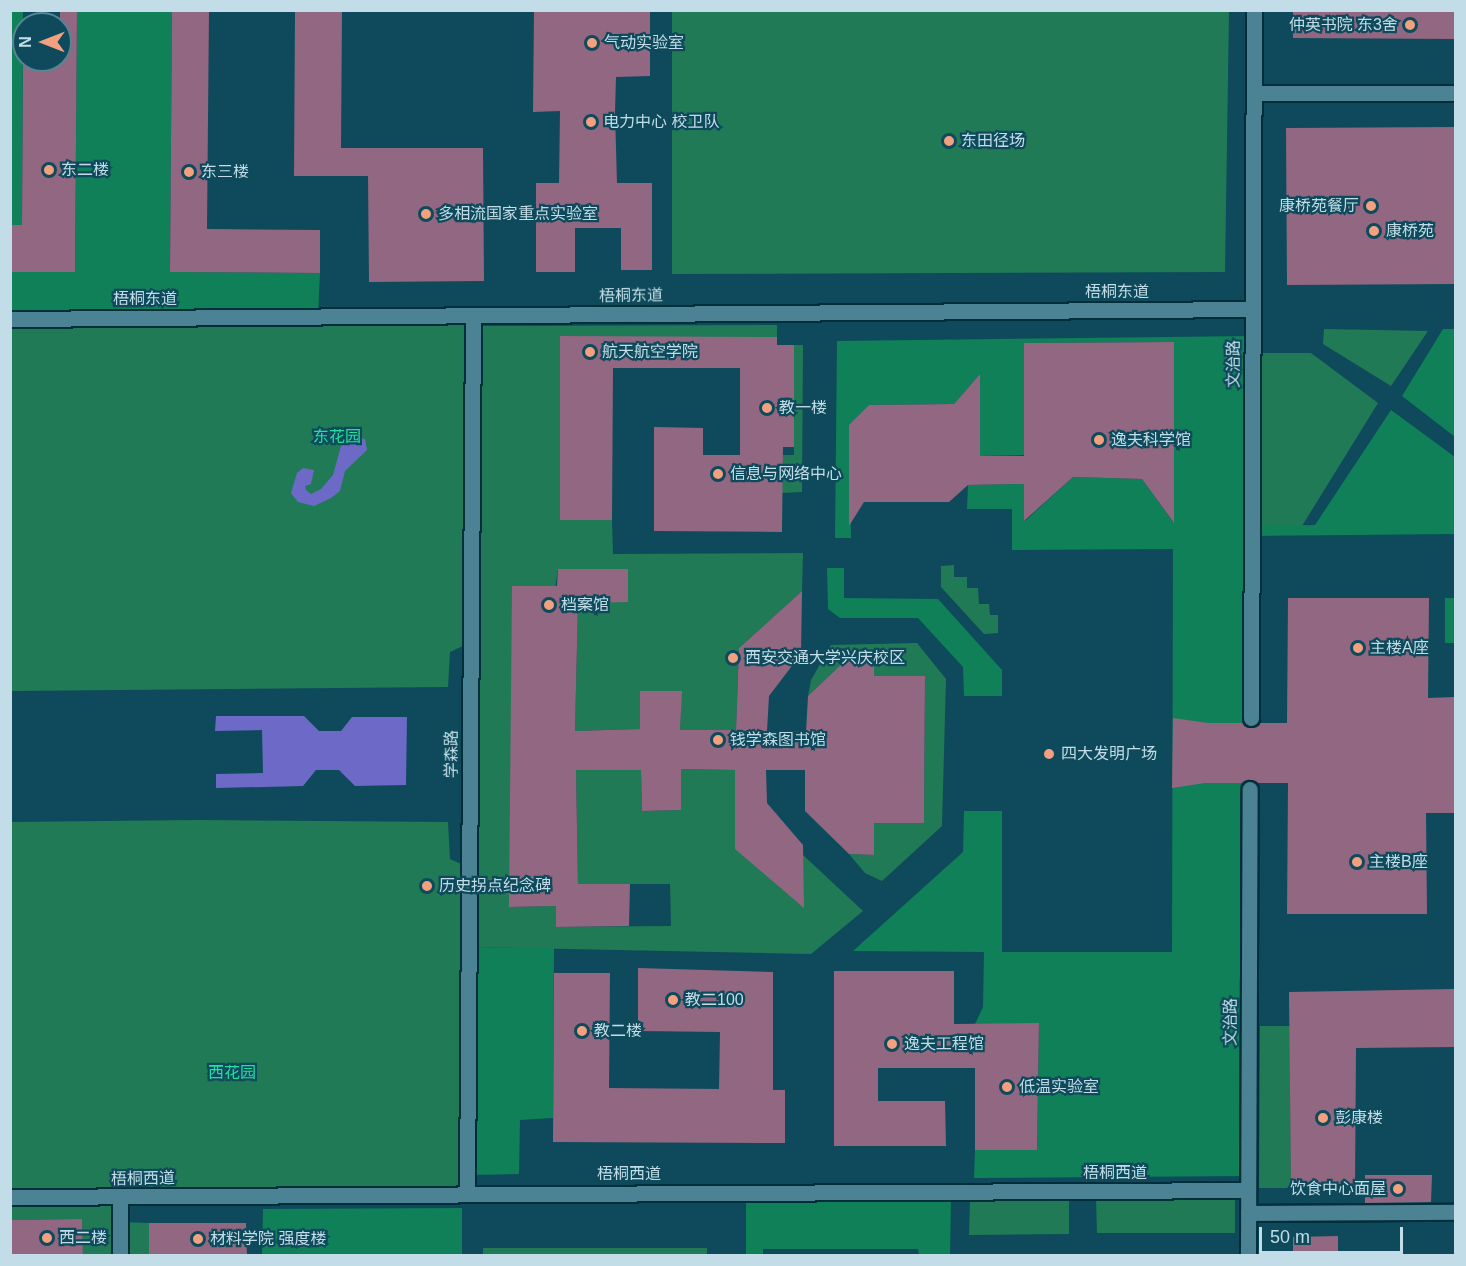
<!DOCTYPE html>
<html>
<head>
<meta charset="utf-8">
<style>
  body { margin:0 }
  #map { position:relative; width:1466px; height:1266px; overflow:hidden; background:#0e4a5b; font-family:Arial,"Noto Sans SC",sans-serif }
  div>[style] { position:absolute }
  .green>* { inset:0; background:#217a56 }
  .forest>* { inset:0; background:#0f8058 }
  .water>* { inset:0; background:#6c6ac6 }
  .building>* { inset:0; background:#926781 }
  .roads { filter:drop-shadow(2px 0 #002e3b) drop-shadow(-2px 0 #002e3b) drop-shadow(0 2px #002e3b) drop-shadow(0 -2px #002e3b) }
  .minor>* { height:15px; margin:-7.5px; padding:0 7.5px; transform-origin:7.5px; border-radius:7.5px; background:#4b8294 }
  .dots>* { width:16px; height:16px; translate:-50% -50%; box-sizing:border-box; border:3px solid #0e4a5b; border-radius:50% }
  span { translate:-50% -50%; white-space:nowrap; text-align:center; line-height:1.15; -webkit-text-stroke:4.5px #0e4a5b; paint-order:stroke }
  .poi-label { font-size:16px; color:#c2dde7 }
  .right { translate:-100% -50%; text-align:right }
  .left { translate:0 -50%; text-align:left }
  .street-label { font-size:16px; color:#c2dde7 }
  .park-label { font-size:16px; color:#22e09d }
  .frame { position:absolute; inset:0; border:12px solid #c2dde7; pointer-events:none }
  .north { position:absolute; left:12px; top:12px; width:60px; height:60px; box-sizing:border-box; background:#0e4a5b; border:2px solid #568593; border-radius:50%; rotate:270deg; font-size:16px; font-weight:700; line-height:24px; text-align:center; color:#c2dde7 }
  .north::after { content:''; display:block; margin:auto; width:21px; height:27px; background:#f2a080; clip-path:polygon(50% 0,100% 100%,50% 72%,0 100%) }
  .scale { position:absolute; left:1259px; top:1227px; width:144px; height:27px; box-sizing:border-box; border:3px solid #c2dde7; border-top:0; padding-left:8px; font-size:18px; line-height:21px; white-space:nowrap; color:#c2dde7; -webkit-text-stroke:4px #0e4a5b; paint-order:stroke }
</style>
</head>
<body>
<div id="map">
  <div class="green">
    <i style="clip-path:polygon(672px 11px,1229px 11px,1225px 272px,672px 274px)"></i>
    <i style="clip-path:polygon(473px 315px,473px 326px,777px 325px,777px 337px,560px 337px,560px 520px,612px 520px,613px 554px,803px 553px,802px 591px,739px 648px,736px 730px,680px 730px,681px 691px,640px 691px,640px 729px,575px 731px,578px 603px,628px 601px,628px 569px,558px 569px,509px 907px,556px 906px,557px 927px,671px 926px,670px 884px,578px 884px,576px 770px,641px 770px,642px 811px,681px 810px,681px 769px,735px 770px,735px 849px,803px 855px,863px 911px,811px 954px,471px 947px,467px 1194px,11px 1197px,10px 822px,197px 820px,448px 822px,450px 859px,470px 868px,469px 643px,450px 652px,448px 687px,11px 691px,11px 319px)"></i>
    <i style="clip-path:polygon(1324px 329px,1428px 331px,1391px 386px,1323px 344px)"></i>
    <i style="clip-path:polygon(794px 345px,803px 345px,802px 492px,782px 493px,783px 455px,794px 455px)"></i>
    <i style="clip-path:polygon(1252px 353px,1311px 353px,1378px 403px,1302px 526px,1252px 526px)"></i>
    <i style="clip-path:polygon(954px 565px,954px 577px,967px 577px,967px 588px,978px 588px,979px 604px,989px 604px,990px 615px,998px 615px,998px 633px,984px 634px,941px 587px,941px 566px)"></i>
    <i style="clip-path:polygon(917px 643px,946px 679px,942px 826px,882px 881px,865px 873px,849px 854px,874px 855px,874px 781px,893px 795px,893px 823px,924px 823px,925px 677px,892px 677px,873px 722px,874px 657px,849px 657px,808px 696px,811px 680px,831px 645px)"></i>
    <i style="clip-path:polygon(1260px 1026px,1290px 1026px,1291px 1188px,1259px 1188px)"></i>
    <i style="clip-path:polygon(970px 1199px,1069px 1199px,1069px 1234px,969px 1235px)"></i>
    <i style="clip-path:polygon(1096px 1199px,1235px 1199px,1235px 1233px,1097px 1233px)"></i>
    <i style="clip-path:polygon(11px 1200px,120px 1203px,120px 1222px,149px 1223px,149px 1255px,83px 1255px,82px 1219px,11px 1220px)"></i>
    <i style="clip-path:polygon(483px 1248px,707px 1248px,707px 1255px,483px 1256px)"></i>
  </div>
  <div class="forest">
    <i style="clip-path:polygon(11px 10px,23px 11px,22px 225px,11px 225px)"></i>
    <i style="clip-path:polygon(77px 11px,172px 11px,170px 272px,320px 273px,318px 316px,11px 317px,10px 272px,75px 272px)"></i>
    <i style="clip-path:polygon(1443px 329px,1455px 329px,1455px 437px,1402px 396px)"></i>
    <i style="clip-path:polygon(1252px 336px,1252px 526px,1315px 525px,1391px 410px,1455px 457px,1455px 534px,1252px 536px,1248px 1176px,974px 1178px,975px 1150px,1037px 1150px,1039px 1024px,975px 1024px,983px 1007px,984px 952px,853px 951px,963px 852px,964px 811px,1002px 811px,1002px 952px,1172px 952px,1173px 549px,1012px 550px,1012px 509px,967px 509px,968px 485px,1024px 484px,1025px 521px,1073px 477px,1142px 479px,1173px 522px,1174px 342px,1024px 343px,1024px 455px,980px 456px,980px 374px,954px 404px,869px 405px,849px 426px,851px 538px,835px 538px,837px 341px)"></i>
    <i style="clip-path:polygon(827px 568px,844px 568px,844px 598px,938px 599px,1002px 670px,1002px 696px,964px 696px,963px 667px,918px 618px,840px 618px,828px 609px)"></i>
    <i style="clip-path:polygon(1445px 598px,1455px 598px,1455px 643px,1445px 643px)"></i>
    <i style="clip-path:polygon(470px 947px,554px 948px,553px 1118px,520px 1120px,519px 1174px,468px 1175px)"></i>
    <i style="clip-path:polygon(746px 1200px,951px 1200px,950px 1255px,919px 1255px,918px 1249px,763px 1249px,763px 1255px,746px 1255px)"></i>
    <i style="clip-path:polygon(462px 1208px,462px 1255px,262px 1255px,263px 1209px)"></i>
  </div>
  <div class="water">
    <i style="clip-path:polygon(349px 436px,365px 439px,367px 450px,345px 471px,340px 491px,331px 498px,314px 506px,298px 502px,291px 493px,297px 473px,303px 468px,314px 470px,311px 484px,305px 486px,306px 490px,311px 494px,321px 489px,333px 475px,342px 442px)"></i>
    <i style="clip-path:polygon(216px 716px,304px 716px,319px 731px,341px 731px,352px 717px,407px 717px,406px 785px,355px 786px,339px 770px,316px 770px,303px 786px,216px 788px,216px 774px,263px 773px,262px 730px,215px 731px)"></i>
  </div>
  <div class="building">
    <i style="clip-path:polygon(60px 10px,77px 10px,75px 272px,10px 272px,10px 225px,22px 225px,23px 60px,60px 60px)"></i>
    <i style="clip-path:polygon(172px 10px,209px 10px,207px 229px,320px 230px,320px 273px,170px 272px)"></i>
    <i style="clip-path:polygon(295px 10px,342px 10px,341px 148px,483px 148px,484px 281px,369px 282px,368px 176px,294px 176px)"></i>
    <i style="clip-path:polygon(534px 10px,650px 10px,650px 76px,616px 77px,615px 112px,617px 183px,652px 183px,652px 270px,621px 270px,621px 228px,575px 228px,575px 272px,536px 272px,536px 183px,559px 183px,560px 111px,533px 112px)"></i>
    <i style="clip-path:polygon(1293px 10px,1455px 10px,1455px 39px,1293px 38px)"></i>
    <i style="clip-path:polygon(1455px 127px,1455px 284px,1287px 285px,1286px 128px)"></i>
    <i style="clip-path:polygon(560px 336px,777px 337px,777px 345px,794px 345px,794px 447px,783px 447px,782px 532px,654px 531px,654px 427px,703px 428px,703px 455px,740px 455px,740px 368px,613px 368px,612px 520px,560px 520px)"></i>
    <i style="clip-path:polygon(1174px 342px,1174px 523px,1142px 479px,1073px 477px,1024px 521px,1024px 484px,968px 485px,949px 502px,864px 502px,849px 526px,849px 425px,869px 405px,954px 404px,980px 374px,980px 456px,1024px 456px,1024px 343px)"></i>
    <i style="clip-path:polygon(558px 569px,628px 569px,628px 602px,578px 603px,575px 731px,640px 729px,640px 691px,682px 691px,680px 730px,736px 730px,739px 648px,802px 591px,801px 654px,769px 696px,767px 731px,806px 732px,808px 696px,849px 657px,874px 657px,874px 676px,925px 676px,924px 823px,874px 823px,874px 855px,849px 854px,805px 811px,805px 770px,766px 770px,767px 803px,803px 845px,804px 908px,735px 849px,735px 770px,681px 769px,681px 810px,642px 811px,641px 770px,576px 770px,578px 884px,630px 884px,629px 926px,556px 927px,556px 906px,509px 907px,512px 586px,557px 586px)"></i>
    <i style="clip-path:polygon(1288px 598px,1429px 598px,1428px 698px,1455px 697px,1455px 813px,1426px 813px,1427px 914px,1287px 914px,1288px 783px,1257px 783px,1249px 779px,1242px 783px,1205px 783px,1172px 788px,1173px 718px,1208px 723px,1243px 723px,1250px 728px,1259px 723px,1287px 723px)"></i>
    <i style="clip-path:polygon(638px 968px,773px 972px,773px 1090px,785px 1090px,785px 1143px,553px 1142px,554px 973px,610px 973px,609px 1088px,719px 1089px,720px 1032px,638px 1031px)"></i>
    <i style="clip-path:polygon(834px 971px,954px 971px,954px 1024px,1039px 1023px,1037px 1150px,975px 1150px,975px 1068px,878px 1068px,878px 1101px,945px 1101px,946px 1146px,834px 1146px)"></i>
    <i style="clip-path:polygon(1455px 989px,1455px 1047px,1356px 1048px,1355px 1188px,1291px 1188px,1289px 992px)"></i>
    <i style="clip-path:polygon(1365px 1175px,1432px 1175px,1431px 1202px,1365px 1203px)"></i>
    <i style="clip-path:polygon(82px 1219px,83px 1256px,10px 1256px,10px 1220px)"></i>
    <i style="clip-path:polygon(149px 1223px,246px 1223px,247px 1256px,149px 1256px)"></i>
    <i style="clip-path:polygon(1338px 1236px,1338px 1256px,1293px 1256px,1293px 1237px)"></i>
  </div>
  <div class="roads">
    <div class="minor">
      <i style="left:1254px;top:93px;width:202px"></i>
      <i style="left:10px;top:319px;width:1243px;rotate:-0.46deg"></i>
      <i style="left:1251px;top:718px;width:708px;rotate:-89.76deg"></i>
      <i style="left:467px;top:1194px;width:879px;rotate:-89.61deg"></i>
      <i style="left:10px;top:1197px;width:1238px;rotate:-0.32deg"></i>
      <i style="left:1248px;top:1213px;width:208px;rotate:-0.3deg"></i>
      <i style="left:120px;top:1256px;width:59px;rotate:-90deg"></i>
      <i style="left:1248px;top:1256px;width:467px;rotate:-89.8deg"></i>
    </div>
  </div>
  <div class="dots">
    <i style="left:1410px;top:25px;background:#f2a080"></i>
    <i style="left:592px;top:43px;background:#f2a080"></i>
    <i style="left:591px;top:122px;background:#f2a080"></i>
    <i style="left:949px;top:141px;background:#f2a080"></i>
    <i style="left:49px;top:170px;background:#f2a080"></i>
    <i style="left:189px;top:172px;background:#f2a080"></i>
    <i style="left:1371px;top:206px;background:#f2a080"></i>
    <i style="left:426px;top:214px;background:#f2a080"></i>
    <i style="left:1374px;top:231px;background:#f2a080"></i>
    <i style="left:590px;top:352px;background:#f2a080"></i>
    <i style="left:767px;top:408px;background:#f2a080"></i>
    <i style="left:1099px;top:440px;background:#f2a080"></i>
    <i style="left:718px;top:474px;background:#f2a080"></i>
    <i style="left:549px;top:605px;background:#f2a080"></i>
    <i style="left:1358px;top:648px;background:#f2a080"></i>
    <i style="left:733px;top:658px;background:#f2a080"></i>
    <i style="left:718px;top:740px;background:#f2a080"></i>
    <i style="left:1049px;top:754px;background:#f2a080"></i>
    <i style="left:1357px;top:862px;background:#f2a080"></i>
    <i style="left:427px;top:886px;background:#f2a080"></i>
    <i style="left:673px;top:1000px;background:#f2a080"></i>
    <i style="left:582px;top:1031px;background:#f2a080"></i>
    <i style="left:892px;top:1044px;background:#f2a080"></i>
    <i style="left:1007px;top:1087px;background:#f2a080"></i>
    <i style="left:1323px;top:1118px;background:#f2a080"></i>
    <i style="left:1398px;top:1189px;background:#f2a080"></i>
    <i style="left:47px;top:1238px;background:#f2a080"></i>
    <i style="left:198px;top:1239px;background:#f2a080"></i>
  </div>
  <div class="poi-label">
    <span class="right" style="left:1398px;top:25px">仲英书院 东3舍</span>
    <span class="left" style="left:604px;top:43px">气动实验室</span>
    <span class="left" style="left:603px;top:122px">电力中心 校卫队</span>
    <span class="left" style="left:961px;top:141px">东田径场</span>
    <span class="left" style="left:61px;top:170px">东二楼</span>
    <span class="left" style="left:201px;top:172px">东三楼</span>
    <span class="right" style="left:1359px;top:206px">康桥苑餐厅</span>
    <span class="left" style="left:438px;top:214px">多相流国家重点实验室</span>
    <span class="left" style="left:1386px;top:231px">康桥苑</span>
    <span class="left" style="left:602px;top:352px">航天航空学院</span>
    <span class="left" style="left:779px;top:408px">教一楼</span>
    <span class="left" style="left:1111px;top:440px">逸夫科学馆</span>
    <span class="left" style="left:730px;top:474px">信息与网络中心</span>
    <span class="left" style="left:561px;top:605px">档案馆</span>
    <span class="left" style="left:1370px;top:648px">主楼A座</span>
    <span class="left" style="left:745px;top:658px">西安交通大学兴庆校区</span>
    <span class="left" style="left:730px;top:740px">钱学森图书馆</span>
    <span class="left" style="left:1061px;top:754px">四大发明广场</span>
    <span class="left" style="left:1369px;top:862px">主楼B座</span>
    <span class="left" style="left:439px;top:886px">历史拐点纪念碑</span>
    <span class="left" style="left:685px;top:1000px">教二100</span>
    <span class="left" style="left:594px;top:1031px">教二楼</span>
    <span class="left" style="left:904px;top:1044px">逸夫工程馆</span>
    <span class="left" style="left:1019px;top:1087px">低温实验室</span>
    <span class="left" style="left:1335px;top:1118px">彭康楼</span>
    <span class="right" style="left:1386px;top:1189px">饮食中心面屋</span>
    <span class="left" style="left:59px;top:1238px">西二楼</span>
    <span class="left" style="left:210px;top:1239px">材料学院 强度楼</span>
  </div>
  <div class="street-label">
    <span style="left:1117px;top:292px">梧桐东道</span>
    <span style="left:631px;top:296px;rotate:-1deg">梧桐东道</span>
    <span style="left:145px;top:299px">梧桐东道</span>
    <span style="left:1234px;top:364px;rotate:-90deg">文治路</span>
    <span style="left:452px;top:754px;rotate:-90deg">学森路</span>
    <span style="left:1231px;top:1022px;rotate:-90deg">文治路</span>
    <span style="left:1115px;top:1173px">梧桐西道</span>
    <span style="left:629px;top:1174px">梧桐西道</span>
    <span style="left:143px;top:1179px;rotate:-1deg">梧桐西道</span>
  </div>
  <div class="park-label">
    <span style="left:337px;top:437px">东花园</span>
    <span style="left:232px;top:1073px">西花园</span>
  </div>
  <div class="frame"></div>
  <div class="north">N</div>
  <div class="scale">50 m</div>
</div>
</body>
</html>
